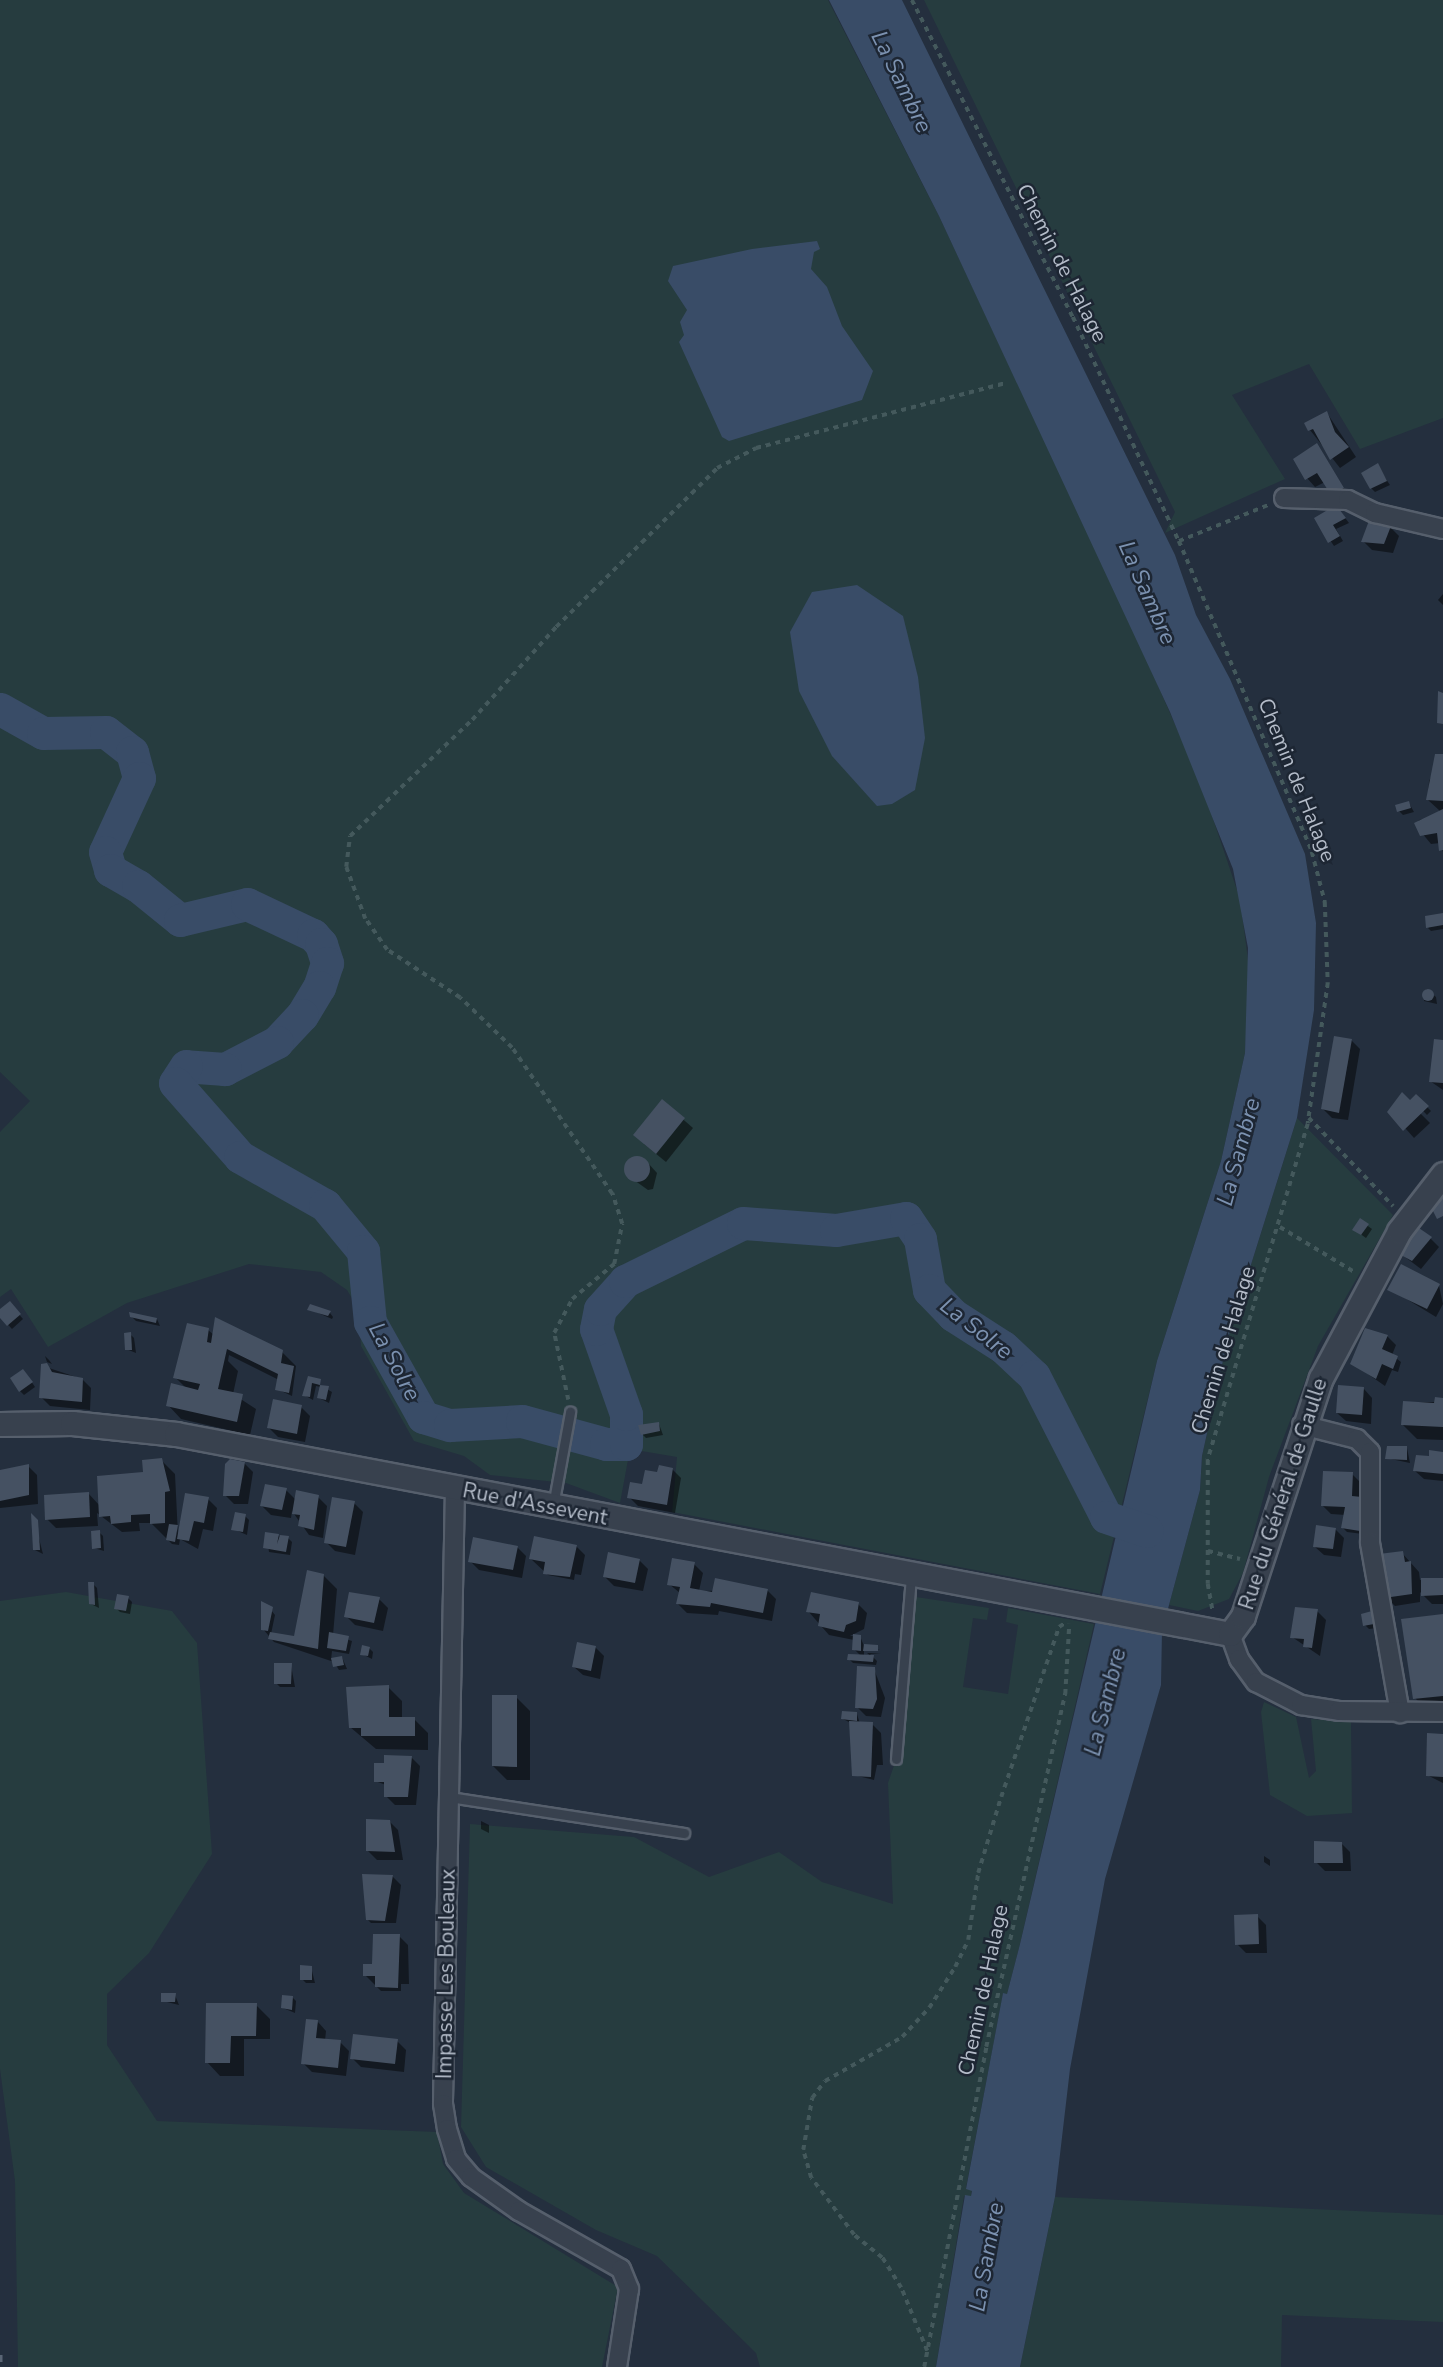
<!DOCTYPE html>
<html>
<head>
<meta charset="utf-8">
<style>
  body { margin:0 }
  #map { position:relative; width:1443px; height:2367px; overflow:hidden; background:#242f3e; font-family:"Nunito Sans",sans-serif }
  div>[style] { position:absolute }
  .green>* { inset:0; background:#263c3f }
  .water>* { inset:0; background:#394c67 }
  .shadow>* { inset:0; background:#0007 }
  .river>* { height:33px; margin:-16.5px; padding:0 16.5px; transform-origin:16.5px; border-radius:16.5px; background:#394c67 }
  .building>* { inset:0; background:#455162 }
  .round { border-radius:50% }
  .path>* { height:3.5px; margin-top:-1.75px; transform-origin:0; background:repeating-linear-gradient(90deg,#44595c 0 5px,transparent 0 10px) }
  .roads { filter:drop-shadow(2px 0 #565f6c) drop-shadow(-2px 0 #565f6c) drop-shadow(0 2px #565f6c) drop-shadow(0 -2px #565f6c) }
  .service>* { height:9px; margin:-4.5px; padding:0 4.5px; transform-origin:4.5px; border-radius:4.5px; background:#38414e }
  .minor>* { height:18px; margin:-9px; padding:0 9px; transform-origin:9px; border-radius:9px; background:#38414e }
  .tertiary>* { height:23px; margin:-11.5px; padding:0 11.5px; transform-origin:11.5px; border-radius:11.5px; background:#38414e }
  .rail>* { height:5px; margin-top:-2.5px; transform-origin:0; background:repeating-linear-gradient(90deg,#5a6575 0 7px,transparent 0 14px) }
  span { translate:-50% -50%; white-space:nowrap; text-align:center; line-height:1.15; -webkit-text-stroke:5px #1d2633; paint-order:stroke }
  .street-label { font-size:21px; color:#b4bcc9 }
  .water-label { font-size:23px; color:#7c92b1; font-style:italic }
</style>
</head>
<body>
<div id="map">
  <div class="green">
    <i style="clip-path:polygon(0 0,828px 0,939px 216px,1131px 624px,1202px 786px,1240px 899px,1250px 975px,1245px 1053px,1221px 1161px,1157px 1361px,1100px 1594px,672px 1512px,677px 1457px,630px 1449px,620px 1503px,566px 1483px,490px 1475px,464px 1456px,414px 1441px,361px 1346px,359px 1310px,347px 1290px,321px 1272px,249px 1264px,127px 1303px,48px 1347px,11px 1289px,0 1297px,0 1132px,30px 1101px,0 1072px)"></i>
    <i style="clip-path:polygon(924px 0,1443px 0,1443px 418px,1360px 449px,1309px 364px,1232px 395px,1285px 479px,1165px 533px,1175px 512px)"></i>
    <i style="clip-path:polygon(1297px 1118px,1393px 1215px,1318px 1346px,1269px 1477px,1243px 1573px,1229px 1599px,1198px 1611px,1169px 1605px,1200px 1490px,1202px 1456px,1228px 1338px)"></i>
    <i style="clip-path:polygon(66px 1592px,172px 1611px,197px 1643px,212px 1854px,149px 1953px,107px 1994px,107px 2045px,157px 2121px,437px 2132px,443px 2164px,464px 2193px,618px 2287px,602px 2367px,18px 2367px,15px 2181px,0 2069px,0 1601px)"></i>
    <i style="clip-path:polygon(916px 1597px,989px 1608px,987px 1620px,973px 1618px,963px 1687px,1008px 1694px,1018px 1625px,1006px 1622px,1008px 1608px,1094px 1624px,1020px 1944px,1007px 1994px,1003px 1994px,966px 2188px,972px 2190px,971px 2196px,964px 2196px,936px 2367px,760px 2367px,756px 2353px,657px 2256px,596px 2230px,486px 2167px,461px 2127px,470px 1824px,634px 1837px,709px 1877px,779px 1852px,822px 1882px,893px 1904px,888px 1783px,905px 1733px)"></i>
    <i style="clip-path:polygon(1264px 1702px,1296px 1717px,1309px 1778px,1316px 1771px,1311px 1719px,1351px 1722px,1352px 1813px,1307px 1816px,1270px 1795px,1261px 1712px)"></i>
    <i style="clip-path:polygon(1055px 2197px,1443px 2215px,1443px 2322px,1282px 2315px,1281px 2367px,1020px 2367px)"></i>
  </div>
  <div class="water">
    <i style="clip-path:polygon(829px 0,902px 0,1175px 555px,1196px 615px,1230px 679px,1305px 854px,1316px 923px,1314px 1010px,1297px 1118px,1228px 1338px,1202px 1456px,1200px 1490px,1162px 1631px,1161px 1685px,1105px 1879px,1070px 2069px,1055px 2197px,1020px 2367px,936px 2367px,965px 2195px,971px 2196px,972px 2191px,966px 2189px,1003px 1993px,1007px 1994px,1020px 1944px,1157px 1361px,1221px 1161px,1245px 1053px,1248px 948px,1233px 869px,1170px 712px,939px 216px)"></i>
    <i style="clip-path:polygon(817px 241px,820px 249px,814px 252px,811px 269px,827px 287px,842px 326px,873px 371px,862px 400px,729px 441px,722px 437px,679px 342px,684px 335px,680px 322px,687px 310px,668px 281px,673px 266px,752px 249px)"></i>
    <i style="clip-path:polygon(857px 585px,903px 616px,918px 677px,925px 738px,915px 790px,892px 804px,877px 806px,832px 756px,799px 691px,790px 632px,812px 592px)"></i>
  </div>
  <div class="shadow">
    <i style="clip-path:polygon(1327px 413px,1356px 457px,1340px 468px,1310px 430px)"></i>
    <i style="clip-path:polygon(1316px 445px,1346px 492px,1336px 498px,1325px 482px,1315px 487px,1307px 478px)"></i>
    <i style="clip-path:polygon(1377px 466px,1390px 485px,1375px 492px,1371px 488px)"></i>
    <i style="clip-path:polygon(1340px 511px,1349px 523px,1336px 529px,1343px 541px,1334px 546px,1316px 519px)"></i>
    <i style="clip-path:polygon(1390px 527px,1399px 536px,1393px 553px,1372px 550px,1363px 541px)"></i>
    <i style="clip-path:polygon(1443px 594px,1443px 605px,1438px 600px)"></i>
    <i style="clip-path:polygon(1443px 756px,1443px 852px,1440px 843px,1431px 844px,1417px 827px,1419px 820px,1436px 817px,1440px 811px,1428px 800px,1429px 781px)"></i>
    <i style="clip-path:polygon(1409px 803px,1414px 812px,1403px 815px,1399px 811px)"></i>
    <i style="clip-path:polygon(1443px 915px,1443px 929px,1431px 931px,1428px 928px)"></i>
    <i style="clip-path:polygon(1426px 989px,1436px 997px,1437px 1004px,1424px 1001px)"></i>
    <i style="clip-path:polygon(1351px 1040px,1360px 1049px,1348px 1120px,1332px 1118px,1323px 1109px)"></i>
    <i style="clip-path:polygon(1443px 1042px,1443px 1090px,1430px 1081px)"></i>
    <i style="clip-path:polygon(1402px 1095px,1430px 1123px,1414px 1138px,1390px 1111px)"></i>
    <i style="clip-path:polygon(1416px 1096px,1431px 1111px,1427px 1115px,1413px 1100px)"></i>
    <i style="clip-path:polygon(662px 1101px,693px 1128px,666px 1162px,644px 1144px)"></i>
    <i style="clip-path:polygon(631px 1159px,648px 1163px,657px 1173px,653px 1189px,648px 1190px,627px 1175px)"></i>
    <i style="clip-path:polygon(1361px 1221px,1372px 1229px,1366px 1238px,1359px 1233px)"></i>
    <i style="clip-path:polygon(1430px 1238px,1439px 1247px,1421px 1269px,1401px 1254px)"></i>
    <i style="clip-path:polygon(1439px 1286px,1443px 1304px,1436px 1317px,1390px 1289px)"></i>
    <i style="clip-path:polygon(9px 1303px,23px 1319px,12px 1329px,0 1316px)"></i>
    <i style="clip-path:polygon(309px 1309px,330px 1313px,333px 1317px,332px 1319px)"></i>
    <i style="clip-path:polygon(132px 1317px,157px 1319px,160px 1326px,136px 1321px)"></i>
    <i style="clip-path:polygon(208px 1330px,214px 1335px,282px 1352px,296px 1366px,292px 1396px,277px 1389px,279px 1380px,229px 1355px,228px 1361px,238px 1371px,233px 1394px,256px 1409px,250px 1435px,181px 1419px,168px 1405px,187px 1389px,175px 1377px)"></i>
    <i style="clip-path:polygon(130px 1334px,134px 1338px,136px 1353px,126px 1349px)"></i>
    <i style="clip-path:polygon(1387px 1336px,1396px 1345px,1392px 1355px,1401px 1362px,1398px 1372px,1392px 1370px,1385px 1386px,1352px 1363px)"></i>
    <i style="clip-path:polygon(45px 1356px,49px 1360px,52px 1364px,47px 1362px)"></i>
    <i style="clip-path:polygon(43px 1366px,82px 1379px,91px 1388px,90px 1410px,50px 1406px,41px 1397px)"></i>
    <i style="clip-path:polygon(27px 1375px,35px 1387px,24px 1395px,20px 1391px)"></i>
    <i style="clip-path:polygon(309px 1379px,332px 1392px,329px 1403px,319px 1398px,321px 1387px,316px 1386px,313px 1400px,304px 1395px)"></i>
    <i style="clip-path:polygon(1364px 1389px,1372px 1398px,1371px 1424px,1346px 1421px,1337px 1413px)"></i>
    <i style="clip-path:polygon(1404px 1402px,1443px 1402px,1443px 1440px,1417px 1439px,1403px 1425px)"></i>
    <i style="clip-path:polygon(301px 1407px,310px 1416px,305px 1442px,278px 1437px,269px 1428px)"></i>
    <i style="clip-path:polygon(659px 1424px,663px 1435px,646px 1438px,642px 1434px)"></i>
    <i style="clip-path:polygon(1407px 1448px,1410px 1463px,1386px 1458px)"></i>
    <i style="clip-path:polygon(1443px 1454px,1443px 1481px,1424px 1479px,1415px 1471px)"></i>
    <i style="clip-path:polygon(161px 1460px,175px 1474px,178px 1535px,208px 1499px,217px 1508px,213px 1531px,203px 1529px,198px 1549px,180px 1539px,179px 1545px,172px 1544px,151px 1523px,139px 1523px,140px 1531px,122px 1532px,97px 1513px,98px 1526px,56px 1528px,47px 1519px,88px 1493px,100px 1506px)"></i>
    <i style="clip-path:polygon(244px 1463px,253px 1472px,248px 1504px,234px 1504px,225px 1495px)"></i>
    <i style="clip-path:polygon(28px 1466px,37px 1475px,38px 1504px,0 1508px,0 1472px)"></i>
    <i style="clip-path:polygon(672px 1469px,681px 1478px,675px 1513px,638px 1506px,629px 1497px)"></i>
    <i style="clip-path:polygon(1352px 1474px,1361px 1483px,1363px 1534px,1347px 1532px,1343px 1528px,1346px 1515px,1331px 1514px,1322px 1505px)"></i>
    <i style="clip-path:polygon(286px 1490px,296px 1500px,318px 1497px,327px 1506px,323px 1538px,309px 1535px,292px 1511px,291px 1518px,271px 1515px,262px 1506px)"></i>
    <i style="clip-path:polygon(354px 1503px,363px 1512px,355px 1555px,335px 1551px,326px 1542px)"></i>
    <i style="clip-path:polygon(245px 1516px,249px 1520px,247px 1535px,233px 1529px)"></i>
    <i style="clip-path:polygon(34px 1519px,43px 1554px,35px 1550px)"></i>
    <i style="clip-path:polygon(1335px 1529px,1344px 1538px,1341px 1557px,1324px 1555px,1315px 1547px)"></i>
    <i style="clip-path:polygon(99px 1532px,103px 1536px,104px 1551px,94px 1548px)"></i>
    <i style="clip-path:polygon(267px 1534px,288px 1538px,292px 1542px,290px 1555px,269px 1552px)"></i>
    <i style="clip-path:polygon(576px 1546px,585px 1555px,581px 1575px,575px 1574px,574px 1580px,548px 1575px,531px 1559px)"></i>
    <i style="clip-path:polygon(517px 1547px,526px 1556px,522px 1578px,479px 1570px,470px 1561px)"></i>
    <i style="clip-path:polygon(1402px 1553px,1419px 1572px,1420px 1580px,1443px 1579px,1443px 1604px,1432px 1604px,1420px 1592px,1420px 1602px,1395px 1606px,1386px 1597px)"></i>
    <i style="clip-path:polygon(639px 1560px,648px 1569px,643px 1591px,614px 1586px,605px 1577px)"></i>
    <i style="clip-path:polygon(694px 1564px,703px 1573px,699px 1591px,767px 1590px,776px 1599px,772px 1621px,719px 1611px,718px 1615px,687px 1613px,678px 1604px,680px 1593px,669px 1584px)"></i>
    <i style="clip-path:polygon(323px 1575px,337px 1589px,333px 1635px,352px 1641px,349px 1654px,332px 1651px,331px 1660px,342px 1657px,347px 1669px,339px 1670px,334px 1662px,274px 1642px,263px 1629px,271px 1610px,275px 1615px,271px 1634px,294px 1637px)"></i>
    <i style="clip-path:polygon(93px 1584px,97px 1588px,99px 1608px,91px 1604px)"></i>
    <i style="clip-path:polygon(128px 1598px,132px 1602px,130px 1614px,120px 1612px,116px 1608px)"></i>
    <i style="clip-path:polygon(379px 1599px,388px 1608px,383px 1631px,355px 1625px,346px 1616px)"></i>
    <i style="clip-path:polygon(858px 1604px,867px 1613px,864px 1629px,850px 1636px,860px 1636px,864px 1646px,880px 1650px,864px 1649px,864px 1657px,872px 1657px,867px 1653px,881px 1653px,870px 1654px,877px 1661px,876px 1665px,853px 1663px,849px 1659px,861px 1656px,854px 1649px,854px 1640px,829px 1635px,808px 1611px)"></i>
    <i style="clip-path:polygon(1317px 1611px,1326px 1620px,1320px 1656px,1292px 1637px)"></i>
    <i style="clip-path:polygon(1372px 1613px,1377px 1628px,1369px 1629px,1365px 1625px)"></i>
    <i style="clip-path:polygon(1443px 1616px,1443px 1711px,1429px 1712px,1415px 1698px)"></i>
    <i style="clip-path:polygon(595px 1647px,604px 1656px,600px 1679px,583px 1675px,574px 1667px)"></i>
    <i style="clip-path:polygon(369px 1648px,373px 1652px,372px 1659px,362px 1654px)"></i>
    <i style="clip-path:polygon(291px 1665px,295px 1687px,280px 1687px,276px 1683px)"></i>
    <i style="clip-path:polygon(874px 1669px,885px 1698px,881px 1717px,866px 1716px,857px 1707px)"></i>
    <i style="clip-path:polygon(388px 1687px,402px 1701px,402px 1719px,414px 1719px,428px 1733px,428px 1750px,376px 1749px,350px 1727px)"></i>
    <i style="clip-path:polygon(516px 1697px,530px 1711px,530px 1780px,507px 1780px,493px 1766px)"></i>
    <i style="clip-path:polygon(857px 1714px,860px 1724px,872px 1724px,881px 1733px,883px 1765px,877px 1765px,874px 1780px,854px 1775px,851px 1723px,843px 1719px)"></i>
    <i style="clip-path:polygon(1443px 1735px,1443px 1783px,1427px 1775px)"></i>
    <i style="clip-path:polygon(411px 1757px,420px 1766px,416px 1805px,395px 1805px,386px 1796px,386px 1785px,375px 1781px,383px 1764px)"></i>
    <i style="clip-path:polygon(389px 1821px,398px 1830px,403px 1860px,377px 1860px,368px 1851px)"></i>
    <i style="clip-path:polygon(481px 1821px,489px 1825px,489px 1833px,481px 1829px)"></i>
    <i style="clip-path:polygon(1341px 1843px,1350px 1852px,1351px 1871px,1325px 1871px,1316px 1862px)"></i>
    <i style="clip-path:polygon(1264px 1856px,1270px 1860px,1270px 1866px,1264px 1862px)"></i>
    <i style="clip-path:polygon(392px 1876px,401px 1885px,396px 1923px,371px 1923px,367px 1919px)"></i>
    <i style="clip-path:polygon(1257px 1916px,1266px 1925px,1267px 1953px,1246px 1953px,1237px 1944px)"></i>
    <i style="clip-path:polygon(399px 1936px,408px 1945px,409px 1984px,401px 1984px,401px 1991px,381px 1991px,365px 1975px)"></i>
    <i style="clip-path:polygon(311px 1967px,315px 1983px,306px 1983px,302px 1979px)"></i>
    <i style="clip-path:polygon(175px 1995px,179px 2005px,163px 2001px)"></i>
    <i style="clip-path:polygon(292px 1997px,296px 2001px,295px 2013px,283px 2008px)"></i>
    <i style="clip-path:polygon(256px 2005px,270px 2019px,270px 2039px,244px 2039px,244px 2076px,220px 2076px,207px 2062px)"></i>
    <i style="clip-path:polygon(318px 2022px,326px 2031px,325px 2041px,340px 2042px,349px 2051px,346px 2076px,312px 2072px,303px 2063px)"></i>
    <i style="clip-path:polygon(397px 2041px,406px 2050px,404px 2072px,361px 2067px,352px 2058px)"></i>
  </div>
  <div class="river">
    <i style="left:0;top:709px;width:49px;rotate:29.2deg"></i>
    <i style="left:43px;top:733px;width:63px;rotate:-0.9deg"></i>
    <i style="left:106px;top:732px;width:33px;rotate:38deg"></i>
    <i style="left:132px;top:752px;width:27px;rotate:75deg"></i>
    <i style="left:139px;top:778px;width:81px;rotate:114.7deg"></i>
    <i style="left:105px;top:852px;width:19px;rotate:74deg"></i>
    <i style="left:110px;top:870px;width:32px;rotate:30deg"></i>
    <i style="left:138px;top:886px;width:54px;rotate:39deg"></i>
    <i style="left:180px;top:920px;width:69px;rotate:-13.4deg"></i>
    <i style="left:247px;top:904px;width:73px;rotate:25.2deg"></i>
    <i style="left:313px;top:935px;width:12px;rotate:48deg"></i>
    <i style="left:321px;top:944px;width:20px;rotate:72deg"></i>
    <i style="left:327px;top:963px;width:25px;rotate:108deg"></i>
    <i style="left:319px;top:987px;width:33px;rotate:121deg"></i>
    <i style="left:302px;top:1015px;width:37px;rotate:133deg"></i>
    <i style="left:277px;top:1042px;width:59px;rotate:152.6deg"></i>
    <i style="left:225px;top:1069px;width:39px;rotate:-176deg"></i>
    <i style="left:186px;top:1066px;width:20px;rotate:123deg"></i>
    <i style="left:175px;top:1083px;width:98px;rotate:48.7deg"></i>
    <i style="left:240px;top:1157px;width:98px;rotate:29.5deg"></i>
    <i style="left:325px;top:1205px;width:60px;rotate:50.4deg"></i>
    <i style="left:363px;top:1251px;width:71px;rotate:84.4deg"></i>
    <i style="left:370px;top:1322px;width:109px;rotate:60.8deg"></i>
    <i style="left:423px;top:1417px;width:28px;rotate:17deg"></i>
    <i style="left:450px;top:1425px;width:72px;rotate:-3.2deg"></i>
    <i style="left:522px;top:1421px;width:87px;rotate:15.3deg"></i>
    <i style="left:606px;top:1444px;width:20px"></i>
    <i style="left:626px;top:1444px;width:30px;rotate:-90deg"></i>
    <i style="left:626px;top:1414px;width:90px;rotate:-109.4deg"></i>
    <i style="left:596px;top:1329px;width:20px;rotate:-79deg"></i>
    <i style="left:600px;top:1309px;width:38px;rotate:-48deg"></i>
    <i style="left:625px;top:1281px;width:131px;rotate:-26.2deg"></i>
    <i style="left:743px;top:1223px;width:93px;rotate:4.3deg"></i>
    <i style="left:836px;top:1230px;width:71px;rotate:-9.7deg"></i>
    <i style="left:906px;top:1218px;width:25px;rotate:56deg"></i>
    <i style="left:920px;top:1239px;width:52px;rotate:80deg"></i>
    <i style="left:929px;top:1290px;width:35px;rotate:46deg"></i>
    <i style="left:953px;top:1315px;width:59px;rotate:32.6deg"></i>
    <i style="left:1003px;top:1347px;width:42px;rotate:43.1deg"></i>
    <i style="left:1034px;top:1376px;width:158px;rotate:62.9deg"></i>
    <i style="left:1106px;top:1517px;width:43px;rotate:18.9deg"></i>
  </div>
  <div class="building">
    <i style="clip-path:polygon(1327px 411px,1335px 432px,1349px 447px,1330px 460px,1313px 429px,1308px 431px,1304px 423px)"></i>
    <i style="clip-path:polygon(1317px 443px,1344px 488px,1331px 495px,1317px 473px,1305px 480px,1293px 459px)"></i>
    <i style="clip-path:polygon(1378px 463px,1387px 481px,1370px 489px,1361px 473px)"></i>
    <i style="clip-path:polygon(1336px 505px,1346px 518px,1333px 525px,1340px 536px,1328px 543px,1314px 518px)"></i>
    <i style="clip-path:polygon(1370px 518px,1391px 526px,1384px 544px,1361px 542px)"></i>
    <i style="clip-path:polygon(1438px 691px,1443px 693px,1443px 724px,1437px 723px)"></i>
    <i style="clip-path:polygon(1435px 754px,1443px 754px,1443px 801px,1426px 800px)"></i>
    <i style="clip-path:polygon(1409px 801px,1411px 808px,1397px 812px,1395px 805px)"></i>
    <i style="clip-path:polygon(1443px 809px,1443px 850px,1439px 851px,1437px 833px,1420px 836px,1414px 823px)"></i>
    <i style="clip-path:polygon(1443px 913px,1443px 925px,1426px 928px,1425px 916px)"></i>
    <i class="round" style="left:1422px;top:989px;width:12px;height:12px"></i>
    <i style="clip-path:polygon(1334px 1036px,1352px 1039px,1339px 1113px,1321px 1109px)"></i>
    <i style="clip-path:polygon(1434px 1039px,1443px 1040px,1443px 1083px,1429px 1082px)"></i>
    <i style="clip-path:polygon(1402px 1092px,1410px 1100px,1416px 1094px,1429px 1106px,1403px 1131px,1387px 1112px)"></i>
    <i style="clip-path:polygon(662px 1099px,685px 1118px,656px 1154px,633px 1135px)"></i>
    <i class="round" style="left:624px;top:1156px;width:26px;height:26px"></i>
    <i style="clip-path:polygon(1443px 1194px,1443px 1216px,1437px 1219px,1430px 1205px)"></i>
    <i style="clip-path:polygon(1360px 1218px,1369px 1224px,1361px 1235px,1352px 1230px)"></i>
    <i style="clip-path:polygon(1416px 1226px,1432px 1237px,1412px 1261px,1399px 1254px)"></i>
    <i style="clip-path:polygon(1401px 1264px,1440px 1284px,1427px 1309px,1387px 1290px)"></i>
    <i style="clip-path:polygon(10px 1301px,21px 1314px,7px 1326px,0 1318px,0 1309px)"></i>
    <i style="clip-path:polygon(310px 1304px,331px 1311px,328px 1316px,307px 1310px)"></i>
    <i style="clip-path:polygon(129px 1312px,157px 1318px,156px 1323px,130px 1317px)"></i>
    <i style="clip-path:polygon(215px 1317px,283px 1350px,281px 1363px,294px 1366px,289px 1393px,275px 1390px,278px 1374px,227px 1349px,218px 1389px,243px 1394px,237px 1422px,166px 1406px,171px 1383px,198px 1390px,200px 1384px,173px 1378px,187px 1323px,209px 1328px,207px 1342px,211px 1343px)"></i>
    <i style="clip-path:polygon(1365px 1328px,1388px 1335px,1382px 1349px,1398px 1356px,1393px 1369px,1382px 1364px,1376px 1379px,1350px 1364px)"></i>
    <i style="clip-path:polygon(131px 1332px,132px 1350px,125px 1350px,124px 1333px)"></i>
    <i style="clip-path:polygon(47px 1363px,52px 1372px,83px 1378px,82px 1402px,39px 1398px,41px 1364px)"></i>
    <i style="clip-path:polygon(23px 1369px,33px 1382px,19px 1392px,10px 1378px)"></i>
    <i style="clip-path:polygon(308px 1376px,321px 1379px,320px 1385px,312px 1383px,310px 1397px,302px 1396px)"></i>
    <i style="clip-path:polygon(320px 1385px,329px 1386px,326px 1400px,317px 1398px)"></i>
    <i style="clip-path:polygon(1338px 1385px,1364px 1387px,1362px 1415px,1336px 1413px)"></i>
    <i style="clip-path:polygon(1435px 1397px,1443px 1398px,1443px 1427px,1401px 1425px,1403px 1401px,1434px 1403px)"></i>
    <i style="clip-path:polygon(273px 1399px,302px 1405px,297px 1434px,267px 1428px)"></i>
    <i style="clip-path:polygon(659px 1422px,660px 1431px,641px 1435px,638px 1425px)"></i>
    <i style="clip-path:polygon(1387px 1446px,1407px 1446px,1407px 1460px,1385px 1459px)"></i>
    <i style="clip-path:polygon(1429px 1450px,1443px 1452px,1443px 1474px,1413px 1471px,1416px 1455px,1429px 1456px)"></i>
    <i style="clip-path:polygon(162px 1458px,170px 1491px,165px 1492px,165px 1523px,150px 1524px,150px 1514px,131px 1515px,131px 1522px,111px 1524px,110px 1516px,99px 1517px,97px 1476px,143px 1472px,142px 1460px)"></i>
    <i style="clip-path:polygon(230px 1459px,245px 1462px,239px 1496px,223px 1496px,225px 1464px)"></i>
    <i style="clip-path:polygon(29px 1464px,29px 1495px,0 1501px,0 1470px)"></i>
    <i style="clip-path:polygon(659px 1465px,673px 1468px,667px 1505px,627px 1498px,630px 1482px,642px 1484px,645px 1470px,657px 1472px)"></i>
    <i style="clip-path:polygon(1323px 1471px,1353px 1472px,1352px 1496px,1362px 1497px,1360px 1531px,1341px 1528px,1345px 1507px,1321px 1506px)"></i>
    <i style="clip-path:polygon(265px 1484px,287px 1488px,282px 1510px,260px 1506px)"></i>
    <i style="clip-path:polygon(296px 1490px,319px 1495px,314px 1530px,298px 1526px,300px 1515px,292px 1514px)"></i>
    <i style="clip-path:polygon(89px 1492px,90px 1517px,45px 1520px,44px 1495px)"></i>
    <i style="clip-path:polygon(185px 1493px,209px 1497px,204px 1523px,194px 1521px,189px 1541px,177px 1539px)"></i>
    <i style="clip-path:polygon(332px 1497px,355px 1501px,346px 1547px,324px 1543px)"></i>
    <i style="clip-path:polygon(235px 1512px,246px 1514px,243px 1532px,231px 1530px)"></i>
    <i style="clip-path:polygon(31px 1513px,38px 1520px,40px 1550px,33px 1550px)"></i>
    <i style="clip-path:polygon(169px 1524px,178px 1525px,175px 1542px,166px 1540px)"></i>
    <i style="clip-path:polygon(1316px 1525px,1336px 1528px,1333px 1549px,1313px 1547px)"></i>
    <i style="clip-path:polygon(100px 1530px,101px 1548px,92px 1549px,91px 1531px)"></i>
    <i style="clip-path:polygon(265px 1532px,279px 1534px,277px 1544px,280px 1535px,289px 1536px,286px 1552px,263px 1548px)"></i>
    <i style="clip-path:polygon(534px 1536px,577px 1545px,570px 1577px,543px 1574px,545px 1562px,529px 1559px)"></i>
    <i style="clip-path:polygon(473px 1537px,518px 1546px,513px 1570px,468px 1562px)"></i>
    <i style="clip-path:polygon(1403px 1551px,1405px 1562px,1411px 1561px,1412px 1594px,1384px 1598px,1379px 1554px)"></i>
    <i style="clip-path:polygon(608px 1552px,640px 1559px,635px 1583px,603px 1577px)"></i>
    <i style="clip-path:polygon(672px 1558px,695px 1562px,690px 1588px,712px 1592px,715px 1578px,768px 1589px,763px 1613px,711px 1603px,710px 1607px,676px 1604px,680px 1587px,667px 1585px)"></i>
    <i style="clip-path:polygon(307px 1570px,324px 1574px,318px 1649px,268px 1639px,270px 1632px,294px 1636px)"></i>
    <i style="clip-path:polygon(1421px 1578px,1443px 1578px,1443px 1595px,1421px 1596px)"></i>
    <i style="clip-path:polygon(88px 1582px,94px 1582px,95px 1605px,89px 1604px)"></i>
    <i style="clip-path:polygon(349px 1592px,380px 1597px,374px 1623px,344px 1617px)"></i>
    <i style="clip-path:polygon(811px 1592px,859px 1602px,856px 1621px,846px 1625px,844px 1632px,818px 1626px,820px 1614px,806px 1612px)"></i>
    <i style="clip-path:polygon(117px 1594px,129px 1596px,126px 1611px,114px 1609px)"></i>
    <i style="clip-path:polygon(261px 1601px,273px 1607px,268px 1631px,261px 1630px)"></i>
    <i style="clip-path:polygon(1295px 1607px,1318px 1609px,1312px 1648px,1303px 1647px,1304px 1639px,1290px 1638px)"></i>
    <i style="clip-path:polygon(1372px 1611px,1374px 1624px,1363px 1626px,1361px 1614px)"></i>
    <i style="clip-path:polygon(1443px 1614px,1443px 1696px,1413px 1699px,1401px 1619px)"></i>
    <i style="clip-path:polygon(329px 1632px,349px 1636px,346px 1651px,327px 1648px)"></i>
    <i style="clip-path:polygon(853px 1634px,861px 1635px,861px 1651px,852px 1650px)"></i>
    <i style="clip-path:polygon(577px 1642px,596px 1646px,591px 1671px,572px 1667px)"></i>
    <i style="clip-path:polygon(864px 1644px,878px 1645px,878px 1651px,863px 1651px)"></i>
    <i style="clip-path:polygon(362px 1645px,370px 1647px,368px 1656px,360px 1655px)"></i>
    <i style="clip-path:polygon(848px 1654px,874px 1655px,873px 1662px,847px 1660px)"></i>
    <i style="clip-path:polygon(342px 1656px,344px 1665px,333px 1667px,331px 1658px)"></i>
    <i style="clip-path:polygon(274px 1663px,292px 1663px,291px 1684px,274px 1684px)"></i>
    <i style="clip-path:polygon(857px 1666px,875px 1667px,877px 1699px,873px 1709px,855px 1708px)"></i>
    <i style="clip-path:polygon(389px 1685px,389px 1717px,415px 1717px,415px 1736px,361px 1736px,361px 1728px,349px 1728px,346px 1687px)"></i>
    <i style="clip-path:polygon(492px 1695px,517px 1695px,517px 1767px,492px 1766px)"></i>
    <i style="clip-path:polygon(842px 1711px,857px 1712px,857px 1721px,841px 1719px)"></i>
    <i style="clip-path:polygon(849px 1721px,873px 1722px,871px 1777px,852px 1776px)"></i>
    <i style="clip-path:polygon(1427px 1733px,1443px 1734px,1443px 1777px,1426px 1776px)"></i>
    <i style="clip-path:polygon(384px 1755px,412px 1756px,408px 1797px,384px 1797px,384px 1782px,374px 1782px,374px 1763px,384px 1763px)"></i>
    <i style="clip-path:polygon(366px 1819px,390px 1820px,395px 1852px,366px 1851px)"></i>
    <i style="clip-path:polygon(1314px 1841px,1342px 1842px,1343px 1863px,1314px 1863px)"></i>
    <i style="clip-path:polygon(362px 1874px,393px 1875px,385px 1921px,366px 1920px)"></i>
    <i style="clip-path:polygon(1258px 1914px,1259px 1944px,1235px 1945px,1234px 1915px)"></i>
    <i style="clip-path:polygon(373px 1934px,400px 1934px,398px 1988px,375px 1987px,375px 1976px,363px 1976px,363px 1964px,372px 1964px)"></i>
    <i style="clip-path:polygon(300px 1965px,312px 1966px,312px 1980px,300px 1980px)"></i>
    <i style="clip-path:polygon(161px 1993px,176px 1993px,175px 2002px,161px 2002px)"></i>
    <i style="clip-path:polygon(282px 1995px,293px 1996px,292px 2010px,281px 2008px)"></i>
    <i style="clip-path:polygon(206px 2003px,257px 2003px,256px 2036px,231px 2036px,230px 2063px,205px 2063px)"></i>
    <i style="clip-path:polygon(306px 2019px,318px 2020px,316px 2038px,341px 2040px,338px 2068px,301px 2064px)"></i>
    <i style="clip-path:polygon(353px 2034px,398px 2039px,395px 2064px,350px 2059px)"></i>
  </div>
  <div class="path">
    <i style="left:912px;top:0;width:356px;rotate:63.1deg"></i>
    <i style="left:1073px;top:317px;width:248px;rotate:64.7deg"></i>
    <i style="left:1179px;top:541px;width:338px;rotate:66.8deg"></i>
    <i style="left:1312px;top:852px;width:52px;rotate:75.4deg"></i>
    <i style="left:1325px;top:902px;width:81px;rotate:87.9deg"></i>
    <i style="left:1328px;top:983px;width:142px;rotate:98.1deg"></i>
    <i style="left:1308px;top:1124px;width:351px;rotate:106.6deg"></i>
    <i style="left:1208px;top:1460px;width:124px;rotate:90deg"></i>
    <i style="left:1208px;top:1584px;width:27px;rotate:80deg"></i>
    <i style="left:1179px;top:541px;width:96px;rotate:-22deg"></i>
    <i style="left:1309px;top:1118px;width:122px;rotate:46.3deg"></i>
    <i style="left:1280px;top:1227px;width:89px;rotate:31.2deg"></i>
    <i style="left:568px;top:1400px;width:68px;rotate:-101.8deg"></i>
    <i style="left:554px;top:1333px;width:38px;rotate:-62deg"></i>
    <i style="left:572px;top:1299px;width:55px;rotate:-39.8deg"></i>
    <i style="left:614px;top:1264px;width:41px;rotate:-78.7deg"></i>
    <i style="left:622px;top:1224px;width:32px;rotate:-108deg"></i>
    <i style="left:612px;top:1194px;width:177px;rotate:-124.4deg"></i>
    <i style="left:512px;top:1048px;width:72px;rotate:-136.1deg"></i>
    <i style="left:460px;top:998px;width:87px;rotate:-146.7deg"></i>
    <i style="left:387px;top:950px;width:38px;rotate:-125deg"></i>
    <i style="left:365px;top:919px;width:55px;rotate:-110.1deg"></i>
    <i style="left:346px;top:867px;width:31px;rotate:-83deg"></i>
    <i style="left:350px;top:836px;width:168px;rotate:-43.6deg"></i>
    <i style="left:472px;top:720px;width:125px;rotate:-47.9deg"></i>
    <i style="left:556px;top:627px;width:226px;rotate:-44.6deg"></i>
    <i style="left:717px;top:468px;width:44px;rotate:-27.1deg"></i>
    <i style="left:756px;top:448px;width:258px;rotate:-14.6deg"></i>
    <i style="left:1208px;top:1551px;width:33px;rotate:14deg"></i>
    <i style="left:927px;top:2351px;width:68px;rotate:-112.4deg"></i>
    <i style="left:901px;top:2288px;width:36px;rotate:-122deg"></i>
    <i style="left:882px;top:2258px;width:36px;rotate:-141deg"></i>
    <i style="left:854px;top:2235px;width:71px;rotate:-127deg"></i>
    <i style="left:811px;top:2178px;width:29px;rotate:-106deg"></i>
    <i style="left:803px;top:2150px;width:53px;rotate:-80.2deg"></i>
    <i style="left:812px;top:2098px;width:21px;rotate:-53deg"></i>
    <i style="left:825px;top:2081px;width:89px;rotate:-29.7deg"></i>
    <i style="left:902px;top:2037px;width:40px;rotate:-47deg"></i>
    <i style="left:929px;top:2008px;width:49px;rotate:-57.6deg"></i>
    <i style="left:955px;top:1967px;width:30px;rotate:-64deg"></i>
    <i style="left:968px;top:1940px;width:68px;rotate:-81.5deg"></i>
    <i style="left:978px;top:1873px;width:79px;rotate:-73.2deg"></i>
    <i style="left:1001px;top:1797px;width:180px;rotate:-71.2deg"></i>
    <i style="left:1059px;top:1627px;width:7px;rotate:-34deg"></i>
    <i style="left:924px;top:2367px;width:326px;rotate:-79deg"></i>
    <i style="left:986px;top:2047px;width:362px;rotate:-77.4deg"></i>
    <i style="left:1065px;top:1694px;width:70px;rotate:-86.7deg"></i>
  </div>
  <div class="roads">
    <div class="service">
      <i style="left:553px;top:1506px;width:96px;rotate:-79.7deg"></i>
      <i style="left:896px;top:1759px;width:185px;rotate:-85.3deg"></i>
      <i style="left:449px;top:1797px;width:238px;rotate:8.7deg"></i>
    </div>
    <div class="minor">
      <i style="left:1284px;top:498px;width:64px;rotate:1.8deg"></i>
      <i style="left:1348px;top:500px;width:30px;rotate:26deg"></i>
      <i style="left:1375px;top:513px;width:70px;rotate:13.2deg"></i>
      <i style="left:1302px;top:1425px;width:57px;rotate:14.3deg"></i>
      <i style="left:1357px;top:1439px;width:18px;rotate:45deg"></i>
      <i style="left:1370px;top:1452px;width:91px;rotate:90deg"></i>
      <i style="left:1370px;top:1543px;width:173px;rotate:80deg"></i>
      <i style="left:455px;top:1488px;width:616px;rotate:91.12deg"></i>
      <i style="left:443px;top:2104px;width:25px;rotate:81deg"></i>
      <i style="left:447px;top:2129px;width:31px;rotate:73deg"></i>
      <i style="left:456px;top:2159px;width:23px;rotate:50deg"></i>
      <i style="left:471px;top:2177px;width:59px;rotate:35.3deg"></i>
      <i style="left:519px;top:2211px;width:117px;rotate:29.6deg"></i>
      <i style="left:621px;top:2269px;width:22px;rotate:68deg"></i>
      <i style="left:629px;top:2289px;width:79px;rotate:98.7deg"></i>
      <i style="left:1230px;top:1634px;width:27px;rotate:70deg"></i>
      <i style="left:1239px;top:1659px;width:29px;rotate:54deg"></i>
      <i style="left:1256px;top:1682px;width:51px;rotate:27.1deg"></i>
      <i style="left:1301px;top:1705px;width:38px;rotate:9deg"></i>
      <i style="left:1339px;top:1711px;width:104px;rotate:0.6deg"></i>
    </div>
    <div class="tertiary">
      <i style="left:0;top:1424px;width:72px;rotate:-0.8deg"></i>
      <i style="left:72px;top:1423px;width:105px;rotate:6deg"></i>
      <i style="left:176px;top:1434px;width:1073px;rotate:10.74deg"></i>
      <i style="left:1230px;top:1634px;width:22px;rotate:-54deg"></i>
      <i style="left:1243px;top:1616px;width:250px;rotate:-71.9deg"></i>
      <i style="left:1321px;top:1378px;width:166px;rotate:-62deg"></i>
      <i style="left:1399px;top:1231px;width:72px;rotate:-52.3deg"></i>
    </div>
  </div>
  <div class="rail">
    <i style="left:0;top:2354px;width:13px;rotate:90deg"></i>
  </div>
  <div class="street-label">
    <span style="left:1062px;top:263px;rotate:63deg">Chemin de Halage</span>
    <span style="left:1297px;top:780px;rotate:68deg">Chemin de Halage</span>
    <span style="left:1223px;top:1350px;rotate:-73deg">Chemin de Halage</span>
    <span style="left:1283px;top:1494px;rotate:-72deg">Rue du Général de Gaulle</span>
    <span style="left:535px;top:1504px;rotate:11deg">Rue d'Assevent</span>
    <span style="left:446px;top:1974px;rotate:-89deg">Impasse Les Bouleaux</span>
    <span style="left:983px;top:1990px;rotate:-78deg">Chemin de Halage</span>
  </div>
  <div class="water-label">
    <span style="left:901px;top:82px;rotate:64deg">La Sambre</span>
    <span style="left:1147px;top:593px;rotate:66deg">La Sambre</span>
    <span style="left:1239px;top:1152px;rotate:-75deg">La Sambre</span>
    <span style="left:976px;top:1329px;rotate:38deg">La Solre</span>
    <span style="left:394px;top:1362px;rotate:62deg">La Solre</span>
    <span style="left:1106px;top:1702px;rotate:-76deg">La Sambre</span>
    <span style="left:987px;top:2257px;rotate:-80deg">La Sambre</span>
  </div>
</div>
</body>
</html>
